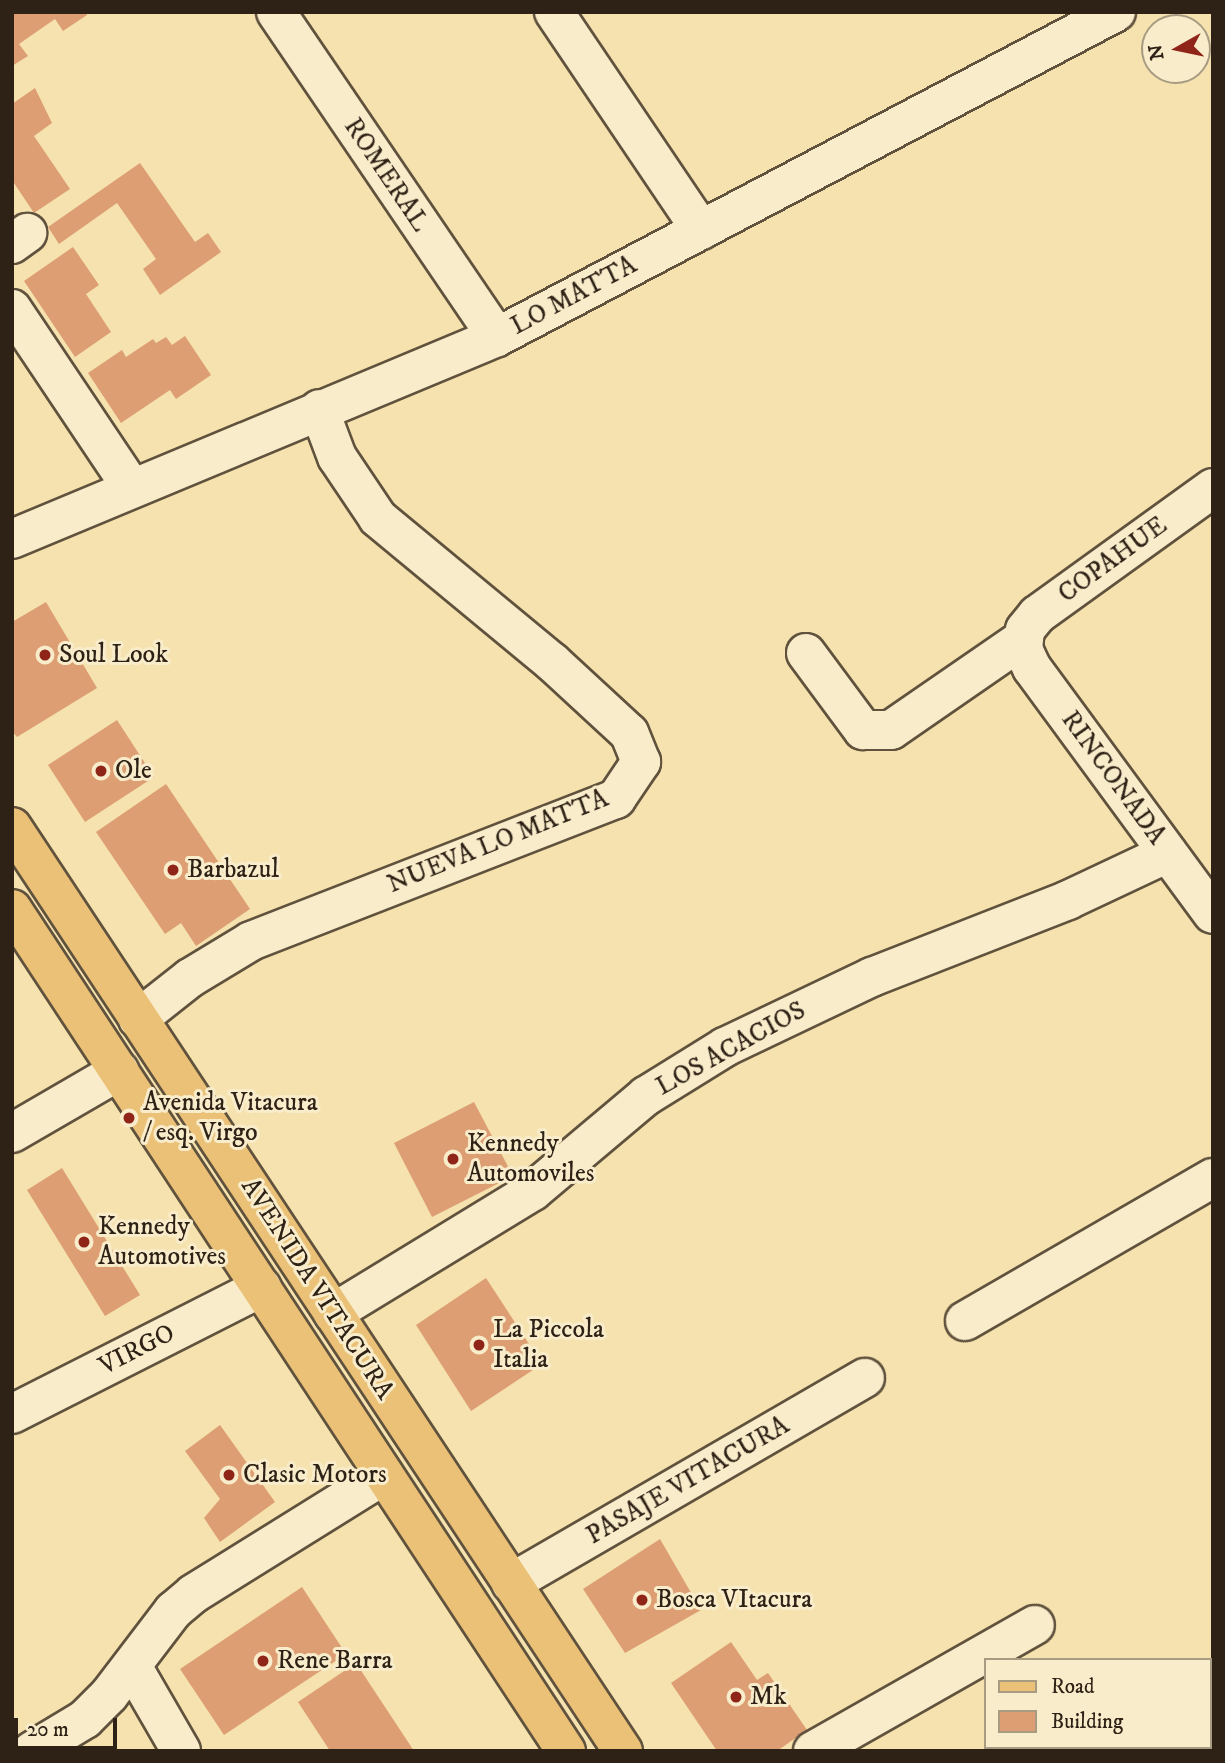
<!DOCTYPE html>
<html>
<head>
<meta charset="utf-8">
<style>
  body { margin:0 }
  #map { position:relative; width:1225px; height:1763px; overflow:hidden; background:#f5e2ae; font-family:"IM FELL DW Pica",serif }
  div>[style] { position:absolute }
  .building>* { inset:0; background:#dd9e73 }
  .roads { filter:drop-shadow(2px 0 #60523d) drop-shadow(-2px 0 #60523d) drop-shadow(0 2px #60523d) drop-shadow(0 -2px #60523d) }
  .minor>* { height:38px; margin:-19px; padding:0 19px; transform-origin:19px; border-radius:19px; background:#f8ecca }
  .major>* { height:38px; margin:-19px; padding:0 19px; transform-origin:19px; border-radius:19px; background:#eac177 }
  .dots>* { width:19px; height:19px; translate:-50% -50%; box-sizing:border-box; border:4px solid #f8ecca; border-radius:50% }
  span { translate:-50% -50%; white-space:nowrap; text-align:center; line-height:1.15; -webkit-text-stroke:6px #f8ecca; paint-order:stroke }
  .street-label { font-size:26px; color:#2e2217 }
  .poi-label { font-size:26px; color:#2e2217 }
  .left { translate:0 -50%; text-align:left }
  .frame { position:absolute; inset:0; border:14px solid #2e2217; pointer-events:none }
  .legend { position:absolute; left:984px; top:1658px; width:228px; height:91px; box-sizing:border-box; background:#f8ecca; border:2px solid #a79b82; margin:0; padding:9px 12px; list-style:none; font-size:21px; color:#2e2217 }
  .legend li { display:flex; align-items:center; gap:14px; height:35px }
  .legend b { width:35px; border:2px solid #a79b82 }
  .north { position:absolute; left:1141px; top:14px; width:70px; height:70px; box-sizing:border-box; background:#f8ecca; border:2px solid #a79b82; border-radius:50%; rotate:261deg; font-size:19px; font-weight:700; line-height:28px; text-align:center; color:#2e2217 }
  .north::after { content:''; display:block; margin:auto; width:24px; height:32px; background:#8f2418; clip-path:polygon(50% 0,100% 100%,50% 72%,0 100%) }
  .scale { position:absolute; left:14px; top:1718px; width:103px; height:32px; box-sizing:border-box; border:4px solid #2e2217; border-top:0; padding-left:9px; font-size:21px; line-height:24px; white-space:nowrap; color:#2e2217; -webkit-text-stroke:5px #f8ecca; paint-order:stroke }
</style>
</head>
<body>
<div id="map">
  <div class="building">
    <i style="clip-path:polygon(12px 12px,86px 12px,87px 15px,63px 31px,55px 19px,19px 44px,28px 56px,12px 66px)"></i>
    <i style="clip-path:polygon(35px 88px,52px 123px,34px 136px,70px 189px,34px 213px,12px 180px,12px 104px)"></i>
    <i style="clip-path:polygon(140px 163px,195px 242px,208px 233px,221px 252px,160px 295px,143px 269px,156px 259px,117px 203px,59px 244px,48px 227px)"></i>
    <i style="clip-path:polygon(73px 247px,99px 285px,86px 294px,111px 332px,75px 357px,24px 281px)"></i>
    <i style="clip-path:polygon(185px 336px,211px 375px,176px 399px,170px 390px,121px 423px,88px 373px,122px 350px,126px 357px,153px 339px,156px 343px,166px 337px,172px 345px)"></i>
    <i style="clip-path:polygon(46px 602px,97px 688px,17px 737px,12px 731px,12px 622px)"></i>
    <i style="clip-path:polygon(117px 720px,154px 777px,85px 822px,48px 765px)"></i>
    <i style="clip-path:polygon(166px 784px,250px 909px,196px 946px,181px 923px,165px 934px,96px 832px)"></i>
    <i style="clip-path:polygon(474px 1102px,513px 1176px,432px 1217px,394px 1143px)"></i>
    <i style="clip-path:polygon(62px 1168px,140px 1295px,105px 1316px,27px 1190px)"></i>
    <i style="clip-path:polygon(486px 1278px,542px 1364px,471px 1411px,416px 1325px)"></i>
    <i style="clip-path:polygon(220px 1425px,275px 1502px,220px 1542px,204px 1518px,220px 1499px,185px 1451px)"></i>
    <i style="clip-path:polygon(660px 1539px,701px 1610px,625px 1653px,583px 1589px)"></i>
    <i style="clip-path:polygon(302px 1587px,346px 1654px,224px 1735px,180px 1669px)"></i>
    <i style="clip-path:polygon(731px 1642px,757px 1680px,768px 1673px,807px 1730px,777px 1751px,717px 1751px,671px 1683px)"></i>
    <i style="clip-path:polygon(356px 1663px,414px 1751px,330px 1751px,298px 1702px)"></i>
    <i style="clip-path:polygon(1172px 1747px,1184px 1747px,1186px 1751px,1167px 1751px)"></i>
  </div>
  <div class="roads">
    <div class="minor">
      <i style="left:276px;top:12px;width:393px;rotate:55.8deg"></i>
      <i style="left:554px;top:12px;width:263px;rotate:56deg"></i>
      <i style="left:12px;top:244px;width:19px;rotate:-36deg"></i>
      <i style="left:12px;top:309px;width:216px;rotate:56.2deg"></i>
      <i style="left:1213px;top:488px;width:217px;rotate:144.2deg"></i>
      <i style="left:1037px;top:615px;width:19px;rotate:129deg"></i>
      <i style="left:1025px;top:630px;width:19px;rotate:96deg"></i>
      <i style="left:1023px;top:649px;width:21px;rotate:65deg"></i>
      <i style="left:1032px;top:668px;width:305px;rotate:53.7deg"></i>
      <i style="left:12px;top:539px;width:525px;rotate:-22.61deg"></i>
      <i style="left:497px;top:337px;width:699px;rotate:-27.7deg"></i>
      <i style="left:806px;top:653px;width:96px;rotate:53.5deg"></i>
      <i style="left:863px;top:730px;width:28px"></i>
      <i style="left:891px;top:730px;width:160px;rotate:-34.6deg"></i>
      <i style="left:138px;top:1019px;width:66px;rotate:-38.3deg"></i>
      <i style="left:190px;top:978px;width:71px;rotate:-31.2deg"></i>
      <i style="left:251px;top:941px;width:392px;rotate:-21.3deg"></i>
      <i style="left:616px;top:799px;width:45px;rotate:-56deg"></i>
      <i style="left:641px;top:762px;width:31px;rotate:-112deg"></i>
      <i style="left:629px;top:733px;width:105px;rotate:-137.3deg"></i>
      <i style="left:552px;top:662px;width:226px;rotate:-140.4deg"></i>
      <i style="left:378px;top:518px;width:73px;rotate:-123.9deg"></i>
      <i style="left:337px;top:457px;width:51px;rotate:-110.6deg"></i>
      <i style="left:12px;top:1133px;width:124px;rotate:-30.1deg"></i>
      <i style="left:333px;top:1313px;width:234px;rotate:-31.4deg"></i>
      <i style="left:533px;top:1191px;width:148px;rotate:-40.1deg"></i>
      <i style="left:646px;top:1096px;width:93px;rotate:-31.8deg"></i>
      <i style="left:725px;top:1047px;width:163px;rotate:-25.5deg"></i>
      <i style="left:872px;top:977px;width:211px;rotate:-21.4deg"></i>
      <i style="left:1068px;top:900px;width:110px;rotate:-25.2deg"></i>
      <i style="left:965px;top:1321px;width:286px;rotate:-30deg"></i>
      <i style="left:12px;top:1414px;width:280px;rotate:-26.9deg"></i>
      <i style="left:511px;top:1583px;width:409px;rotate:-30.1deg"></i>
      <i style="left:132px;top:1666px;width:98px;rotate:60deg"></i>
      <i style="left:32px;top:1751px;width:62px;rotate:-31.1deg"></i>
      <i style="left:85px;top:1719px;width:34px;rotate:-45deg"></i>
      <i style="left:109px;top:1695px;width:106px;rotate:-52.7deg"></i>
      <i style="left:173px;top:1611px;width:26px;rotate:-40deg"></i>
      <i style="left:193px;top:1594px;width:225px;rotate:-31.9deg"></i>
      <i style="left:813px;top:1751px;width:255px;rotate:-29.6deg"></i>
    </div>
    <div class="major">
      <i style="left:12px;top:827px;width:1108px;rotate:56.53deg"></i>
      <i style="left:12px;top:909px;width:1008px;rotate:56.66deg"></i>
    </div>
  </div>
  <div class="dots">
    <i style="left:45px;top:655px;background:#8f2418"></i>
    <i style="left:101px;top:771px;background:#8f2418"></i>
    <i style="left:173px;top:870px;background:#8f2418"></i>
    <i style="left:129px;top:1118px;background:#8f2418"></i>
    <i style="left:453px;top:1159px;background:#8f2418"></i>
    <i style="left:84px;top:1242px;background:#8f2418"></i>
    <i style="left:479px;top:1345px;background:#8f2418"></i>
    <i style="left:229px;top:1475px;background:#8f2418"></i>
    <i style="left:642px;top:1600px;background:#8f2418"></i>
    <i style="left:263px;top:1661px;background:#8f2418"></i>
    <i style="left:736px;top:1697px;background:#8f2418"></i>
  </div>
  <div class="street-label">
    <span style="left:386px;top:175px;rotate:56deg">ROMERAL</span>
    <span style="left:574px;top:296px;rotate:-28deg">LO MATTA</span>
    <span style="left:1113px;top:560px;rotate:-36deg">COPAHUE</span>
    <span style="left:1113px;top:778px;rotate:54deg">RINCONADA</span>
    <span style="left:498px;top:842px;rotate:-22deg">NUEVA LO MATTA</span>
    <span style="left:731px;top:1049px;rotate:-29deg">LOS ACACIOS</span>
    <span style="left:317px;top:1289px;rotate:57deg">AVENIDA VITACURA</span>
    <span style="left:137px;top:1350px;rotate:-27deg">VIRGO</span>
    <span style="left:688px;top:1481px;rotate:-30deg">PASAJE VITACURA</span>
  </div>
  <div class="poi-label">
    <span class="left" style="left:59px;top:655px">Soul Look</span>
    <span class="left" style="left:115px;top:771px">Ole</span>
    <span class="left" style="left:187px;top:870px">Barbazul</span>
    <span class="left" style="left:143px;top:1118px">Avenida Vitacura<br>/ esq. Virgo</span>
    <span class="left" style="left:467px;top:1159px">Kennedy<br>Automoviles</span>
    <span class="left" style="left:98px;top:1242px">Kennedy<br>Automotives</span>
    <span class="left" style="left:493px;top:1345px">La Piccola<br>Italia</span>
    <span class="left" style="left:243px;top:1475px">Clasic Motors</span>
    <span class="left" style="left:656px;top:1600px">Bosca VItacura</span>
    <span class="left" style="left:277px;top:1661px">Rene Barra</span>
    <span class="left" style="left:750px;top:1697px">Mk</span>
  </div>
  <div class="frame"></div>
  <ul class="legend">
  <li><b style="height:9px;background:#eac177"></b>Road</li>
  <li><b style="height:19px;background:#dd9e73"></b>Building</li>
  </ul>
  <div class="north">N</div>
  <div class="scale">20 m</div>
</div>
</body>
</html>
